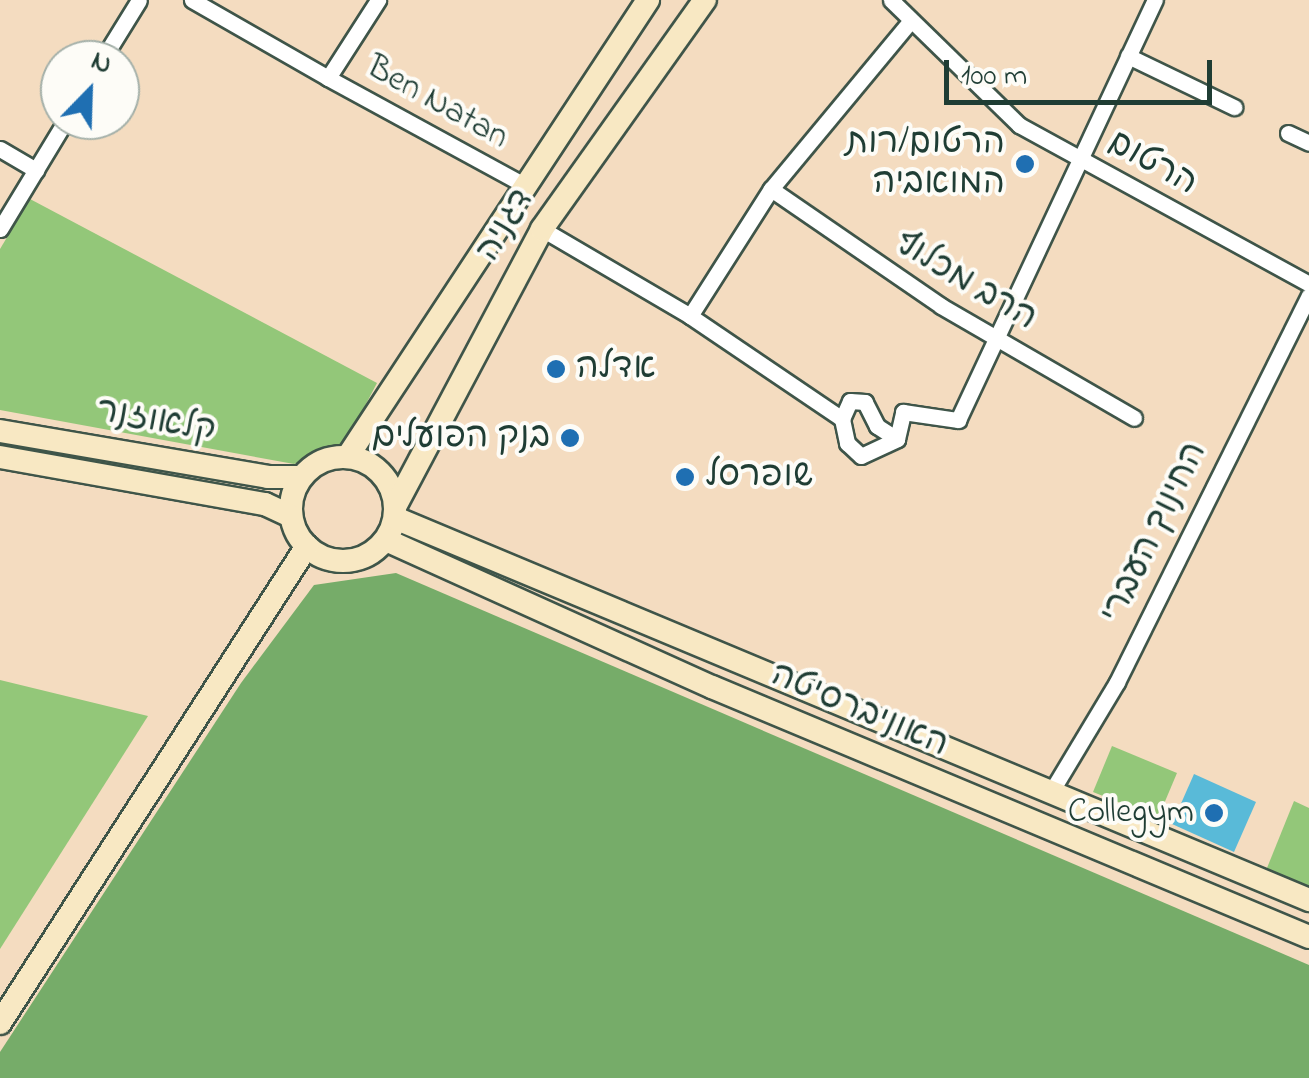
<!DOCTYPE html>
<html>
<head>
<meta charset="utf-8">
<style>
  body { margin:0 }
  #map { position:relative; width:1309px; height:1078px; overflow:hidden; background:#f4dcc0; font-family:"Indie Flower","Playpen Sans Hebrew",sans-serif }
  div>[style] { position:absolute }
  .green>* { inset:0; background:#93c779 }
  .forest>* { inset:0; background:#76ac69 }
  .water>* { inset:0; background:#59bad8 }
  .roads { filter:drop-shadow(2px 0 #3f5549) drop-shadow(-2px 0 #3f5549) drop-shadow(0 2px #3f5549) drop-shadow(0 -2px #3f5549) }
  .street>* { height:15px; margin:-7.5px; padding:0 7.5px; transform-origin:7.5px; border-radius:7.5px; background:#fff }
  .secondary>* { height:22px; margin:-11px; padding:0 11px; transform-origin:11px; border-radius:11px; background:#f8e8c3 }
  .secondary>.ring { margin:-11px; padding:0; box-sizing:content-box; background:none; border:22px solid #f8e8c3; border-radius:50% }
  .dots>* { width:28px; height:28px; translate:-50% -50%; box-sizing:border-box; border:5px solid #fdfcf7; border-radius:50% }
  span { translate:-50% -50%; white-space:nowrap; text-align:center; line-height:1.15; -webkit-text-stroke:8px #fdfcf7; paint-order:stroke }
  .street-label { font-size:35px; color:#1f3d34 }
  .poi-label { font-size:35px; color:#1f3d34 }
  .right { translate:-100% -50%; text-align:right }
  .left { translate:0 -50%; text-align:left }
  .north { position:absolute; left:40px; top:40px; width:100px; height:100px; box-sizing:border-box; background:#fdfcf7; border:2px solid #a4b0a9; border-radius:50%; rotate:23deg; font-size:28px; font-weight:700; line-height:40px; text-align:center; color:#1f3d34 }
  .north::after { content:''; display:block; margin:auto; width:35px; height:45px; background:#1f6fb2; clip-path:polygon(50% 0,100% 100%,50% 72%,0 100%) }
  .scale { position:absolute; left:944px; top:60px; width:268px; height:45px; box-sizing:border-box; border:5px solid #1f3d34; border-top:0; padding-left:12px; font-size:30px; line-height:35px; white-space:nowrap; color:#1f3d34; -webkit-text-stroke:8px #fdfcf7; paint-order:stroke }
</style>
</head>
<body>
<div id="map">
  <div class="green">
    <i style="clip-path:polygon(30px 199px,377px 383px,344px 446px,294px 464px,0 410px,0 249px)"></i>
    <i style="clip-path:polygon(0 680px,148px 716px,0 949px)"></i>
    <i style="clip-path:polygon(1112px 746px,1177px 773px,1158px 818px,1093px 792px)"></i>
    <i style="clip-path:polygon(1294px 801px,1309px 808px,1309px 892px,1265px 873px)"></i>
  </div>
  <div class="forest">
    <i style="clip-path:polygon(396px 573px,1309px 965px,1309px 1078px,0 1078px,0 1052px,241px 683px,314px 585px)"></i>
  </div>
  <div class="water">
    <i style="clip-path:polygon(1194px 774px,1256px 802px,1234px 852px,1172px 824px)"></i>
  </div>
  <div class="roads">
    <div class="street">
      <i style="left:192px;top:0;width:157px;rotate:29.8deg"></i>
      <i style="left:328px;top:78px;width:93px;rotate:-57.3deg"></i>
      <i style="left:891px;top:0;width:179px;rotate:44.3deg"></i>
      <i style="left:1019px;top:125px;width:331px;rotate:28.7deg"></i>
      <i style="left:1128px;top:56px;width:118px;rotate:25.7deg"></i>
      <i style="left:102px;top:60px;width:70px;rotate:-58.3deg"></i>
      <i style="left:328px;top:78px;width:215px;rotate:28.6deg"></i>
      <i style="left:1288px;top:133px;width:23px;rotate:25deg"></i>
      <i style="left:0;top:149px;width:42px;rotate:30.3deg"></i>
      <i style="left:771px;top:189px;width:206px;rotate:34.5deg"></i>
      <i style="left:941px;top:306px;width:223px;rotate:30.1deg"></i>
      <i style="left:0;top:229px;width:127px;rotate:-58.8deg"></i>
      <i style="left:542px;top:229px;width:172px;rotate:30.4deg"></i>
      <i style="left:690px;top:316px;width:184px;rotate:34.1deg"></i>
      <i style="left:690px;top:316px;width:151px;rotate:-57.5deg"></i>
      <i style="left:771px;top:189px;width:214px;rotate:-50.3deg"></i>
      <i style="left:897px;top:439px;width:24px;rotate:-147deg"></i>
      <i style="left:877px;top:426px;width:27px;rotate:-117deg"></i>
      <i style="left:865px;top:402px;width:15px;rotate:-176deg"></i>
      <i style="left:850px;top:401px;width:20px;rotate:114deg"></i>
      <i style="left:842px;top:419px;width:25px;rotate:78deg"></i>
      <i style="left:847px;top:443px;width:19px;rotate:43deg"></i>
      <i style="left:861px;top:456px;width:40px;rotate:-25deg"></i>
      <i style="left:897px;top:439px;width:28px;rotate:-77deg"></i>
      <i style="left:903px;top:412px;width:56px;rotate:8.3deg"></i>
      <i style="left:958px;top:420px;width:464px;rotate:-64.9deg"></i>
      <i style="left:1051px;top:792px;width:128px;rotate:-59deg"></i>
      <i style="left:1117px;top:682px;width:431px;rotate:-63.6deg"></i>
    </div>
    <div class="secondary">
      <i style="left:0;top:431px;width:272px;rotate:9.7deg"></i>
      <i style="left:268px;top:477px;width:33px"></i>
      <i style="left:348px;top:456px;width:546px;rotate:-56.66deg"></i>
      <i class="ring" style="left:291px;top:457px;width:82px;height:82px"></i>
      <i style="left:0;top:457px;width:269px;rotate:10.1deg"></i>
      <i style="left:265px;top:504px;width:29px;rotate:25deg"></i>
      <i style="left:396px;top:505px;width:312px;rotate:-62.1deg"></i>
      <i style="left:542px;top:229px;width:281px;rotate:-54.6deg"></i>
      <i style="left:395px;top:518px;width:991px;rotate:22.68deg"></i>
      <i style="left:386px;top:540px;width:358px;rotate:24.3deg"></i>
      <i style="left:712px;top:687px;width:647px;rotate:22.72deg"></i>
      <i style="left:0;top:1023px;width:567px;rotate:-57.23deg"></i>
    </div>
  </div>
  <div class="dots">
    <i style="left:1025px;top:164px;background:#1f6fb2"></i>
    <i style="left:556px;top:369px;background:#1f6fb2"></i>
    <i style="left:570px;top:438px;background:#1f6fb2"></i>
    <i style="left:685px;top:477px;background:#1f6fb2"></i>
    <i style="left:1214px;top:813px;background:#1f6fb2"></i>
  </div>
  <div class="street-label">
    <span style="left:437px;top:103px;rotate:29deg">Ben Natan</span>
    <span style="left:1152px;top:164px;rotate:29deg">הרטום</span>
    <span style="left:506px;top:226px;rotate:-59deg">דגניה</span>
    <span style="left:965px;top:282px;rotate:31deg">הרב מכלוף</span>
    <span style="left:156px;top:422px;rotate:10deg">קלאוזנר</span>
    <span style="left:1155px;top:533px;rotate:-64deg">החינוך העברי</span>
    <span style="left:859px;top:711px;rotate:23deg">האוניברסיטה</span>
  </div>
  <div class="poi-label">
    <span class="right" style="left:1005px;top:164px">הרטום/רות<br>המואביה</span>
    <span class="left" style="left:576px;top:369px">אדלה</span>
    <span class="right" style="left:550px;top:438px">בנק הפועלים</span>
    <span class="left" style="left:705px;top:477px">שופרסל</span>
    <span class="right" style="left:1194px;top:813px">Collegym</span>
  </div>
  <div class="north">N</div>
  <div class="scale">100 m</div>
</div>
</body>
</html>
